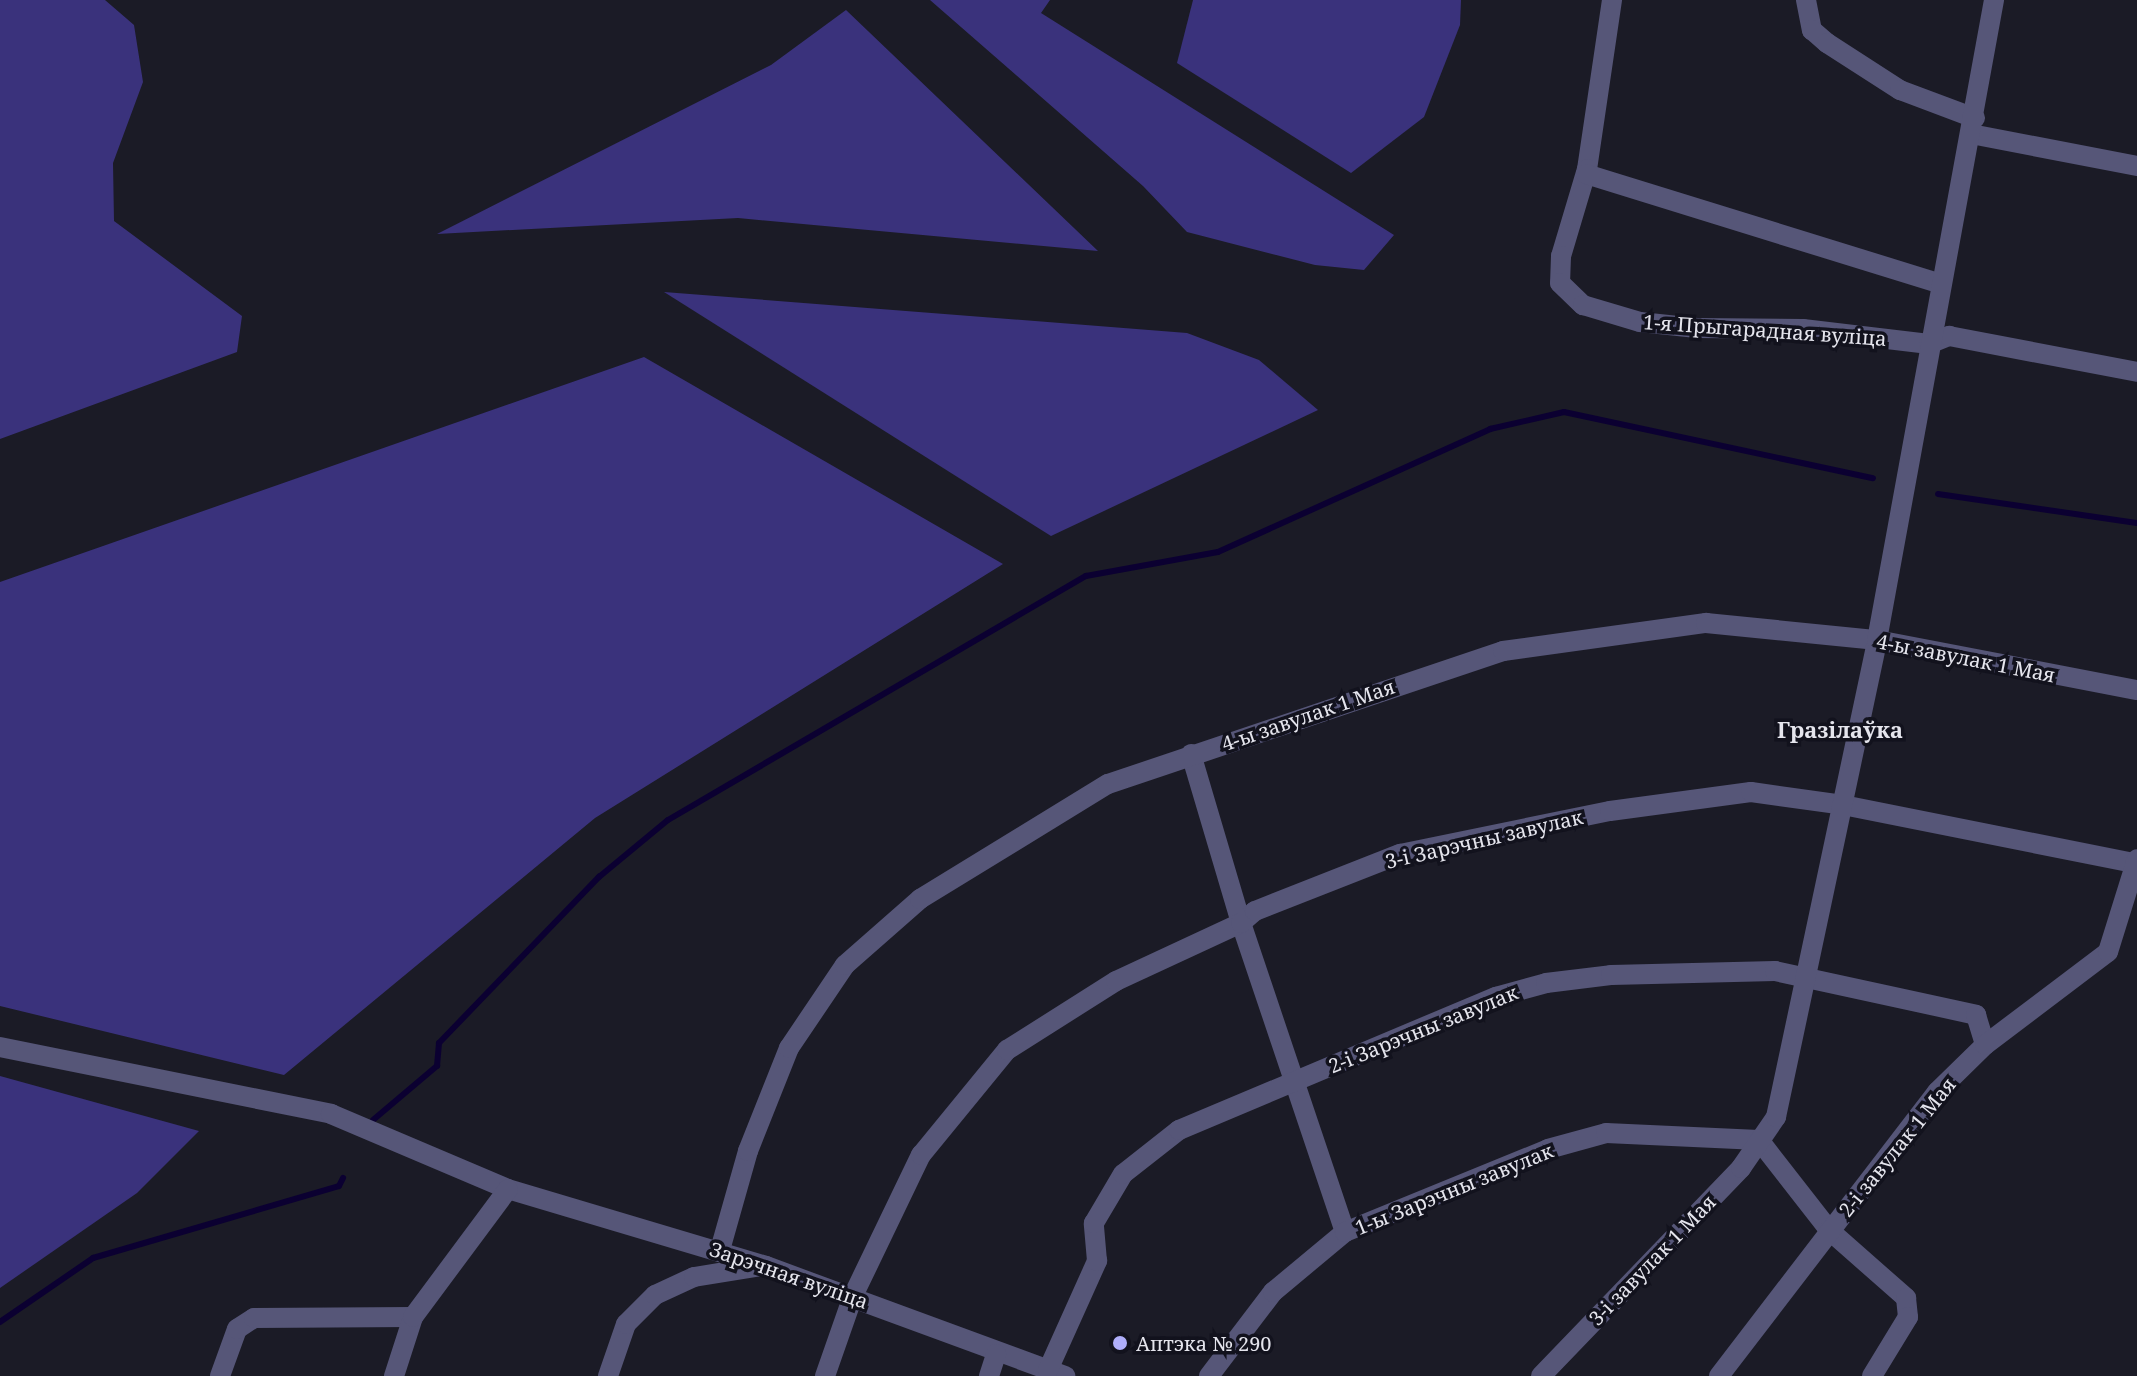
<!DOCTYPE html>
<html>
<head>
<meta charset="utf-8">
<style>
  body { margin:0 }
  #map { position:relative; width:2137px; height:1376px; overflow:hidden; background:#1b1b26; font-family:"Noto Serif",serif }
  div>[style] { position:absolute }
  .forest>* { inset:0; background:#3a327c }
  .stream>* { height:6px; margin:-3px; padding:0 3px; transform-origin:3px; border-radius:3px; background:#0b0031 }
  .minor>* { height:20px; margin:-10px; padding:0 10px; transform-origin:10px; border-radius:10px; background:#565678 }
  .dots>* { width:22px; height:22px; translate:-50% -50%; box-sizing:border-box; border:4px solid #12121d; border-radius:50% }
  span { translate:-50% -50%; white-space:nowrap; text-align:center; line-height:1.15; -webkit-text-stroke:7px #12121d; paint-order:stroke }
  .street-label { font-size:20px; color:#e5e5ed }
  .poi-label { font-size:20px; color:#e5e5ed }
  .left { translate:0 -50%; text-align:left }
  .neighbourhood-label { font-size:22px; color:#e5e5ed; font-weight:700 }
</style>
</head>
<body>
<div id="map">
  <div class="forest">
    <i style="clip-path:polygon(0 0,105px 0,134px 25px,143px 82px,113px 163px,114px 221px,242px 316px,237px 352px,0 439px)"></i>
    <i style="clip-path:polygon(930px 0,1050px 0,1041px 13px,1394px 235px,1364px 270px,1315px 265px,1187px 232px,1143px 186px)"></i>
    <i style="clip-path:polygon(1193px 0,1461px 0,1460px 25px,1424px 117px,1351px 173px,1177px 63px)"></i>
    <i style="clip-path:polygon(846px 10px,1098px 251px,738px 218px,437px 234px,771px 65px)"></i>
    <i style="clip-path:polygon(664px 292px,1187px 333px,1259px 360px,1318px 410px,1051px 536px)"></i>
    <i style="clip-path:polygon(644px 357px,1003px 564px,595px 818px,284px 1075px,0 1006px,0 582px)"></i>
    <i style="clip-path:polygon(0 1076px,199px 1131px,137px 1193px,0 1288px)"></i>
  </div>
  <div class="stream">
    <i style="left:1938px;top:494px;width:201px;rotate:8.3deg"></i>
    <i style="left:373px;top:1120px;width:84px;rotate:-40.2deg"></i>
    <i style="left:437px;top:1066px;width:23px;rotate:-85deg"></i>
    <i style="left:439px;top:1043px;width:231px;rotate:-46.1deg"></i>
    <i style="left:599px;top:877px;width:89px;rotate:-39.6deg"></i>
    <i style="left:668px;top:820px;width:484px;rotate:-30.3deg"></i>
    <i style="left:1086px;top:576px;width:134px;rotate:-10.3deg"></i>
    <i style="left:1218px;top:552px;width:299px;rotate:-24.3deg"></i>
    <i style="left:1490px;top:429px;width:76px;rotate:-12.9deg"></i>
    <i style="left:1564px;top:412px;width:316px;rotate:12.1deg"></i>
    <i style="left:0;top:1322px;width:113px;rotate:-34.5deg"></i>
    <i style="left:93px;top:1258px;width:256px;rotate:-16.3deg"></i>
    <i style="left:339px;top:1186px;width:9px;rotate:-63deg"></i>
  </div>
  <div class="minor">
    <i style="left:1612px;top:0;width:171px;rotate:98.4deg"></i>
    <i style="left:1587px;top:169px;width:91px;rotate:106.6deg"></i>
    <i style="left:1561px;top:256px;width:27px;rotate:92deg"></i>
    <i style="left:1560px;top:283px;width:32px;rotate:44deg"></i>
    <i style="left:1583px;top:305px;width:59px;rotate:16.6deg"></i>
    <i style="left:1640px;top:322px;width:57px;rotate:6deg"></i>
    <i style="left:1697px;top:328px;width:106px;rotate:0.5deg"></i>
    <i style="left:1803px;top:329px;width:127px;rotate:6.8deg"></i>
    <i style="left:1929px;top:344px;width:22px;rotate:-22deg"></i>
    <i style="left:1949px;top:336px;width:191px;rotate:10.8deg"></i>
    <i style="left:1806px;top:0;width:31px;rotate:79deg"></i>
    <i style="left:1812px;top:30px;width:20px;rotate:41deg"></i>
    <i style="left:1827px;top:43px;width:87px;rotate:32.8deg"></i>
    <i style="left:1900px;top:90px;width:80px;rotate:20.5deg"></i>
    <i style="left:1971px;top:134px;width:169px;rotate:10.9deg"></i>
    <i style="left:1586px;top:174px;width:372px;rotate:17.2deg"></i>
    <i style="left:1191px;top:754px;width:176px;rotate:73.5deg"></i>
    <i style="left:1241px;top:923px;width:326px;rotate:71.4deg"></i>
    <i style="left:0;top:1047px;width:338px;rotate:11.4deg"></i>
    <i style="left:331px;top:1114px;width:192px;rotate:23deg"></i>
    <i style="left:508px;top:1189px;width:269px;rotate:16.6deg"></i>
    <i style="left:766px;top:1266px;width:319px;rotate:20.2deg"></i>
    <i style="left:1759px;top:1140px;width:114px;rotate:52.1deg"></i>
    <i style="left:1829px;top:1230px;width:103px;rotate:41.4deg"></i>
    <i style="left:1906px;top:1298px;width:19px;rotate:84deg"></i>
    <i style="left:1908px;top:1317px;width:69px;rotate:121.4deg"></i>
    <i style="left:720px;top:1250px;width:103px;rotate:-74.2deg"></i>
    <i style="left:748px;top:1151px;width:111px;rotate:-68.3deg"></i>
    <i style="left:789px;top:1048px;width:100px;rotate:-56deg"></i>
    <i style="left:845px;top:965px;width:100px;rotate:-41.3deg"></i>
    <i style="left:920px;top:899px;width:220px;rotate:-31.5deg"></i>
    <i style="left:1108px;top:784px;width:417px;rotate:-18.6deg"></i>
    <i style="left:1503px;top:651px;width:205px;rotate:-7.9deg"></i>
    <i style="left:1706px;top:623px;width:172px;rotate:5.7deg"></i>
    <i style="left:1877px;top:640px;width:265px;rotate:10.9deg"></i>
    <i style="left:1048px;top:1370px;width:120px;rotate:-65.8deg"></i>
    <i style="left:1097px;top:1261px;width:38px;rotate:-95deg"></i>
    <i style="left:1094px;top:1223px;width:57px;rotate:-59.4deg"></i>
    <i style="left:1123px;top:1174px;width:71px;rotate:-38.2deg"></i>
    <i style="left:1179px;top:1130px;width:344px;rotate:-22.8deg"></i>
    <i style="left:1496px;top:997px;width:52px;rotate:-15.6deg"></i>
    <i style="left:1546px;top:983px;width:65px;rotate:-7deg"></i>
    <i style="left:1611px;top:975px;width:164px;rotate:-1.4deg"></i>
    <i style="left:1775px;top:971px;width:206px;rotate:12.3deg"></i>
    <i style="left:1976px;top:1015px;width:31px;rotate:73deg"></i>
    <i style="left:220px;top:1376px;width:50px;rotate:-70.1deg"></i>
    <i style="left:237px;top:1329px;width:20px;rotate:-33deg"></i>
    <i style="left:254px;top:1318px;width:159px;rotate:-0.4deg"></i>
    <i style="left:394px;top:1376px;width:62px;rotate:-72.1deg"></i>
    <i style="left:413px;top:1317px;width:159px;rotate:-53.4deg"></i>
    <i style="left:608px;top:1376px;width:55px;rotate:-70.9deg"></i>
    <i style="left:626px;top:1324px;width:41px;rotate:-45deg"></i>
    <i style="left:655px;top:1295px;width:43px;rotate:-24.8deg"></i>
    <i style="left:694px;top:1277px;width:69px;rotate:-9.2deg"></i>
    <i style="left:825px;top:1376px;width:85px;rotate:-70.7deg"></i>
    <i style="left:853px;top:1296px;width:157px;rotate:-64.3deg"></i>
    <i style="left:921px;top:1155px;width:136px;rotate:-50.7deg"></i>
    <i style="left:1007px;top:1050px;width:129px;rotate:-32.3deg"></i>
    <i style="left:1116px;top:981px;width:138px;rotate:-24.9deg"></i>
    <i style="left:1241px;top:923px;width:18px;rotate:-41deg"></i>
    <i style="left:1255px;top:911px;width:156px;rotate:-21.5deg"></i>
    <i style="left:1400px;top:854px;width:214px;rotate:-11.6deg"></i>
    <i style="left:1610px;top:811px;width:142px;rotate:-7.7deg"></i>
    <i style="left:1751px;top:792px;width:93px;rotate:8deg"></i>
    <i style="left:1843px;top:805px;width:300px;rotate:11.3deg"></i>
    <i style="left:989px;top:1376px;width:23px;rotate:-72deg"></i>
    <i style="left:1209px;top:1376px;width:106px;rotate:-52.7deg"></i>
    <i style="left:1273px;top:1292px;width:94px;rotate:-39.8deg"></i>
    <i style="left:1345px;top:1232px;width:219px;rotate:-22.2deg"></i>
    <i style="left:1548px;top:1149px;width:60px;rotate:-15.4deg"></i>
    <i style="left:1606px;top:1133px;width:153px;rotate:2.6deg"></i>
    <i style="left:1541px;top:1376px;width:289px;rotate:-46.1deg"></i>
    <i style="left:1741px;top:1168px;width:62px;rotate:-55.5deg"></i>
    <i style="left:1776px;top:1117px;width:488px;rotate:-78deg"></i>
    <i style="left:1877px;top:640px;width:651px;rotate:-79.64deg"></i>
    <i style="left:1719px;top:1376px;width:358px;rotate:-52.5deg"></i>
    <i style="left:1937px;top:1092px;width:67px;rotate:-44.4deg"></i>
    <i style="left:1985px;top:1045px;width:154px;rotate:-37.1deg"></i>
    <i style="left:2108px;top:952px;width:97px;rotate:-72.7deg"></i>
  </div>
  <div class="dots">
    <i style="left:1120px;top:1343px;background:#afaefa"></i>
  </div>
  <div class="street-label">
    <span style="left:1765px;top:330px;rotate:4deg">1-я Прыгарадная вуліца</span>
    <span style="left:1966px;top:658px;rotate:11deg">4-ы завулак 1 Мая</span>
    <span style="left:1308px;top:715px;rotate:-19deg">4-ы завулак 1 Мая</span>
    <span style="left:1484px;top:839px;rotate:-13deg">3-і Зарэчны завулак</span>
    <span style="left:1423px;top:1029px;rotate:-22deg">2-і Зарэчны завулак</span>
    <span style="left:1897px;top:1147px;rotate:-51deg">2-і завулак 1 Мая</span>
    <span style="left:1454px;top:1189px;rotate:-22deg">1-ы Зарэчны завулак</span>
    <span style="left:1652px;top:1260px;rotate:-46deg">3-і завулак 1 Мая</span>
    <span style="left:789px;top:1275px;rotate:19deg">Зарэчная вуліца</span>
  </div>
  <div class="poi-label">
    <span class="left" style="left:1136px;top:1343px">Аптэка № 290</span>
  </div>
  <div class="neighbourhood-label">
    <span style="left:1840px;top:730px">Гразілаўка</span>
  </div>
</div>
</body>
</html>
